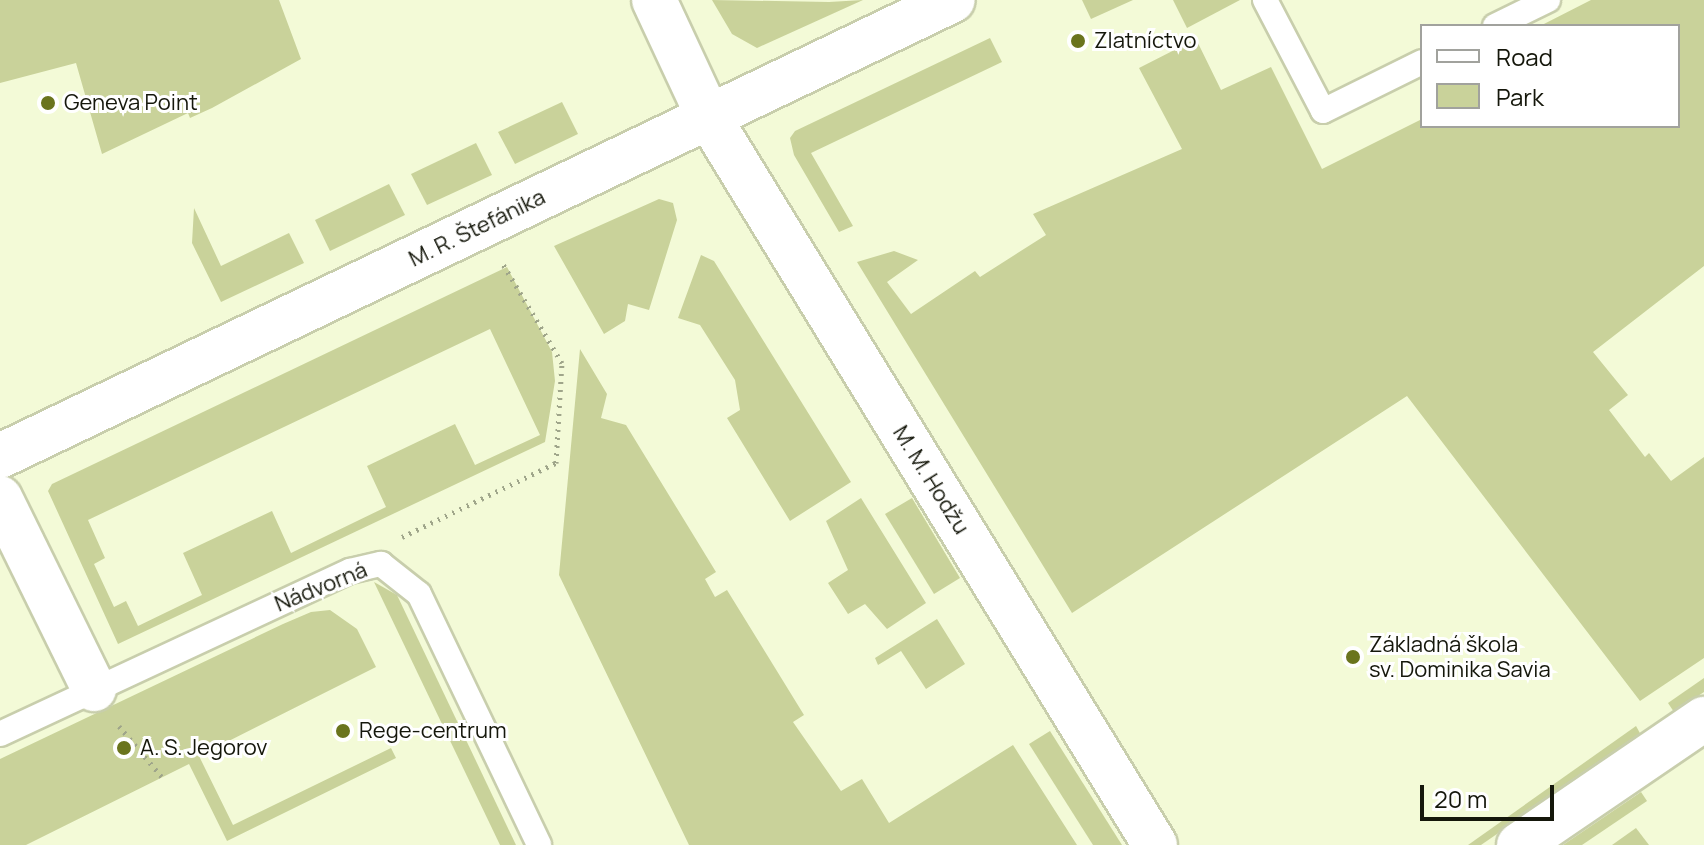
<!DOCTYPE html>
<html>
<head>
<meta charset="utf-8">
<style>
  body { margin:0 }
  #map { position:relative; width:1704px; height:845px; overflow:hidden; background:#f3fad7; font-family:Manrope,sans-serif }
  div>[style] { position:absolute }
  .green>* { inset:0; background:#c9d29a }
  .path>* { height:5px; margin-top:-2.5px; transform-origin:0; background:repeating-linear-gradient(90deg,#9fa58a 0 2px,transparent 0 8px) }
  .roads { filter:drop-shadow(2px 0 #c8ceac) drop-shadow(-2px 0 #c8ceac) drop-shadow(0 2px #c8ceac) drop-shadow(0 -2px #c8ceac) }
  .service>* { height:24px; margin:-12px; padding:0 12px; transform-origin:12px; border-radius:12px; background:#fff }
  .minor>* { height:44px; margin:-22px; padding:0 22px; transform-origin:22px; border-radius:22px; background:#fff }
  .dots>* { width:22px; height:22px; translate:-50% -50%; box-sizing:border-box; border:4px solid #fff; border-radius:50% }
  span { translate:-50% -50%; white-space:nowrap; text-align:center; line-height:1.15; -webkit-text-stroke:6px #fff; paint-order:stroke }
  .poi-label { font-size:22px; color:#15170b }
  .left { translate:0 -50%; text-align:left }
  .street-label { font-size:22px; color:#15170b }
  .legend { position:absolute; left:1420px; top:24px; width:260px; height:104px; box-sizing:border-box; background:#fff; border:2px solid #a1a29d; margin:0; padding:10px 14px; list-style:none; font-size:24px; color:#15170b }
  .legend li { display:flex; align-items:center; gap:16px; height:40px }
  .legend b { width:40px; border:2px solid #a1a29d }
  .scale { position:absolute; left:1420px; top:785px; width:134px; height:36px; box-sizing:border-box; border:4px solid #15170b; border-top:0; padding-left:10px; font-size:24px; line-height:28px; white-space:nowrap; color:#15170b; -webkit-text-stroke:6px #fff; paint-order:stroke }
</style>
</head>
<body>
<div id="map">
  <div class="green">
    <i style="clip-path:polygon(0 0,279px 0,301px 59px,212px 108px,190px 118px,188px 113px,102px 154px,76px 63px,0 83px)"></i>
    <i style="clip-path:polygon(712px 0,829px 2px,863px 0,757px 48px,732px 34px)"></i>
    <i style="clip-path:polygon(1082px 0,1133px 0,1091px 19px)"></i>
    <i style="clip-path:polygon(1173px 0,1240px 0,1187px 28px)"></i>
    <i style="clip-path:polygon(1591px 0,1704px 0,1704px 266px,1593px 352px,1628px 395px,1609px 410px,1645px 457px,1649px 453px,1671px 481px,1704px 457px,1704px 658px,1640px 701px,1407px 396px,1072px 613px,857px 262px,894px 251px,918px 260px,887px 282px,911px 314px,975px 271px,980px 277px,1046px 235px,1033px 214px,1182px 149px,1139px 68px,1196px 39px,1221px 90px,1271px 67px,1322px 169px,1422px 119px,1422px 126px,1678px 126px,1678px 26px,1540px 26px)"></i>
    <i style="clip-path:polygon(990px 38px,1002px 62px,811px 153px,853px 226px,839px 232px,794px 155px,790px 138px,795px 131px)"></i>
    <i style="clip-path:polygon(562px 102px,578px 134px,515px 164px,498px 132px)"></i>
    <i style="clip-path:polygon(476px 143px,492px 175px,427px 205px,411px 174px)"></i>
    <i style="clip-path:polygon(389px 184px,405px 215px,330px 251px,315px 220px)"></i>
    <i style="clip-path:polygon(659px 199px,673px 203px,677px 220px,649px 310px,628px 304px,625px 321px,604px 334px,554px 246px)"></i>
    <i style="clip-path:polygon(194px 208px,221px 266px,289px 233px,304px 263px,221px 302px,192px 243px)"></i>
    <i style="clip-path:polygon(701px 255px,714px 261px,851px 482px,790px 521px,727px 418px,740px 410px,735px 380px,700px 325px,678px 318px)"></i>
    <i style="clip-path:polygon(evenodd,507px 267px,552px 352px,555px 381px,545px 442px,118px 644px,48px 491px,52px 484px,507px 267px,490px 329px,540px 435px,475px 465px,455px 424px,367px 466px,386px 507px,291px 553px,272px 511px,183px 553px,202px 595px,138px 626px,126px 601px,114px 607px,94px 564px,105px 558px,88px 520px,490px 329px)"></i>
    <i style="clip-path:polygon(580px 349px,607px 394px,601px 418px,626px 425px,716px 572px,705px 579px,715px 597px,727px 590px,804px 715px,793px 722px,841px 791px,862px 779px,889px 823px,1013px 745px,1077px 845px,689px 845px,559px 575px)"></i>
    <i style="clip-path:polygon(861px 498px,926px 603px,887px 629px,865px 604px,848px 614px,828px 583px,848px 570px,826px 521px)"></i>
    <i style="clip-path:polygon(912px 498px,960px 578px,934px 594px,885px 514px)"></i>
    <i style="clip-path:polygon(374px 582px,397px 595px,516px 845px,500px 845px)"></i>
    <i style="clip-path:polygon(330px 610px,357px 629px,376px 667px,199px 756px,233px 825px,391px 748px,396px 758px,227px 841px,189px 764px,26px 845px,0 845px,0 759px,283px 624px,311px 612px)"></i>
    <i style="clip-path:polygon(937px 619px,965px 664px,926px 689px,901px 651px,878px 665px,875px 658px)"></i>
    <i style="clip-path:polygon(1704px 678px,1704px 692px,1674px 712px,1668px 703px)"></i>
    <i style="clip-path:polygon(1636px 726px,1641px 735px,1481px 845px,1468px 845px)"></i>
    <i style="clip-path:polygon(1050px 731px,1122px 845px,1093px 845px,1029px 744px)"></i>
    <i style="clip-path:polygon(1641px 792px,1647px 801px,1582px 845px,1563px 845px)"></i>
    <i style="clip-path:polygon(1636px 828px,1649px 845px,1612px 845px)"></i>
  </div>
  <div class="path">
    <i style="left:402px;top:537px;width:171px;rotate:-25.7deg"></i>
    <i style="left:556px;top:463px;width:100px;rotate:-86.6deg"></i>
    <i style="left:562px;top:363px;width:115px;rotate:-120.8deg"></i>
    <i style="left:119px;top:726px;width:67px;rotate:49.9deg"></i>
  </div>
  <div class="roads">
    <div class="service">
      <i style="left:1265px;top:0;width:125px;rotate:62.4deg"></i>
      <i style="left:1323px;top:111px;width:110px;rotate:-26.3deg"></i>
      <i style="left:1495px;top:26px;width:59px;rotate:-26.1deg"></i>
      <i style="left:0;top:734px;width:386px;rotate:-25deg"></i>
      <i style="left:350px;top:571px;width:32px;rotate:-13deg"></i>
      <i style="left:381px;top:564px;width:48px;rotate:38.3deg"></i>
      <i style="left:419px;top:594px;width:278px;rotate:64.4deg"></i>
    </div>
    <div class="minor">
      <i style="left:654px;top:0;width:128px;rotate:65deg"></i>
      <i style="left:708px;top:116px;width:855px;rotate:58.48deg"></i>
      <i style="left:0;top:456px;width:1056px;rotate:-25.57deg"></i>
      <i style="left:0;top:498px;width:213px;rotate:63.8deg"></i>
      <i style="left:1519px;top:845px;width:224px;rotate:-34.3deg"></i>
    </div>
  </div>
  <div class="dots">
    <i style="left:1078px;top:41px;background:#6a741d"></i>
    <i style="left:48px;top:103px;background:#6a741d"></i>
    <i style="left:1353px;top:657px;background:#6a741d"></i>
    <i style="left:343px;top:731px;background:#6a741d"></i>
    <i style="left:124px;top:748px;background:#6a741d"></i>
  </div>
  <div class="poi-label">
    <span class="left" style="left:1094px;top:41px">Zlatníctvo</span>
    <span class="left" style="left:64px;top:103px">Geneva Point</span>
    <span class="left" style="left:1369px;top:657px">Základná škola<br>sv. Dominika Savia</span>
    <span class="left" style="left:359px;top:731px">Rege-centrum</span>
    <span class="left" style="left:140px;top:748px">A. S. Jegorov</span>
  </div>
  <div class="street-label">
    <span style="left:477px;top:228px;rotate:-26deg">M. R. Štefánika</span>
    <span style="left:931px;top:480px;rotate:58deg">M. M. Hodžu</span>
    <span style="left:321px;top:587px;rotate:-22deg">Nádvorná</span>
  </div>
  <ul class="legend">
  <li><b style="height:10px;background:#fff"></b>Road</li>
  <li><b style="height:22px;background:#c9d29a"></b>Park</li>
  </ul>
  <div class="scale">20 m</div>
</div>
</body>
</html>
